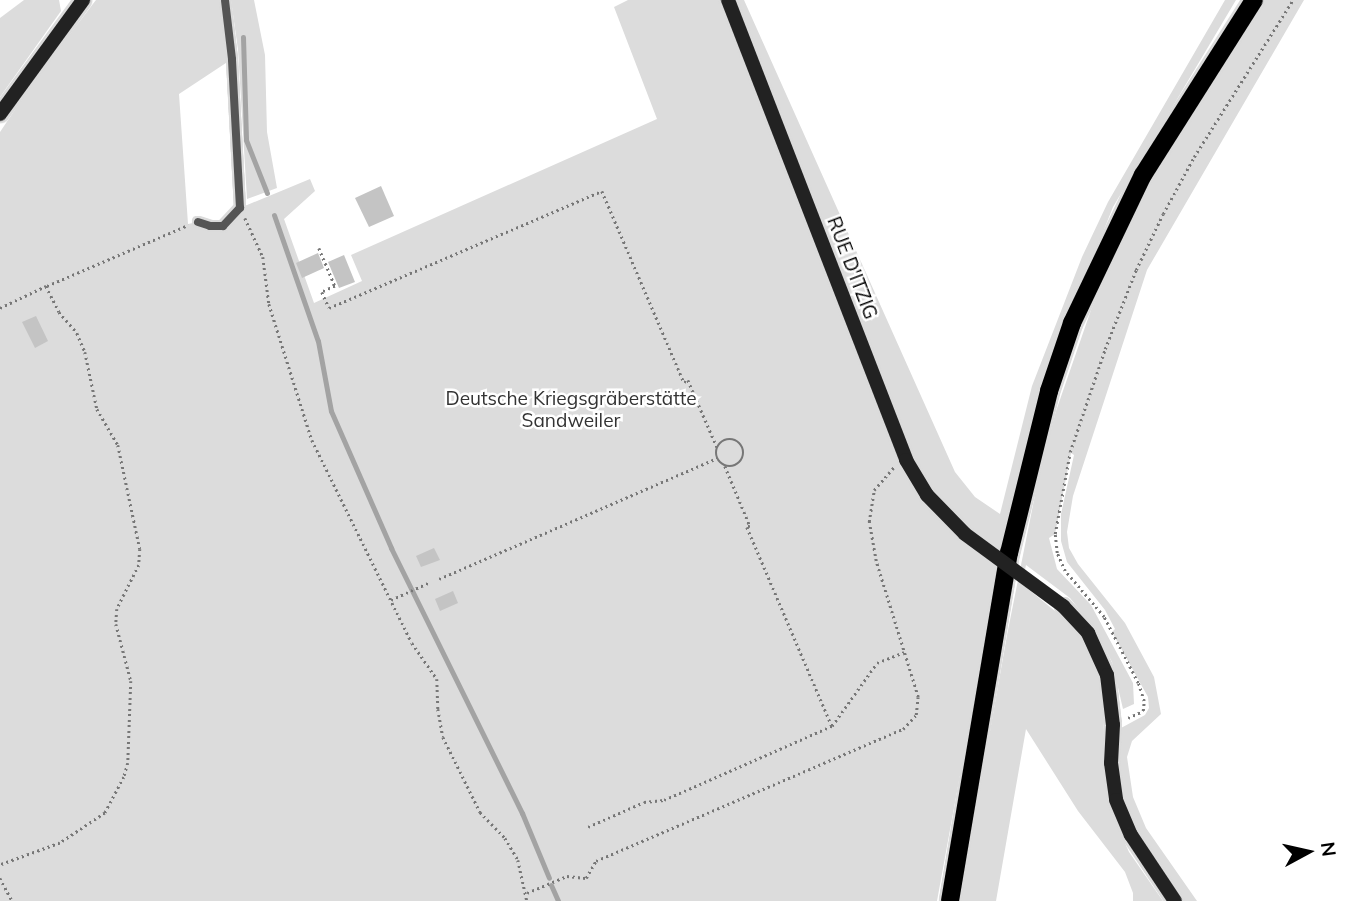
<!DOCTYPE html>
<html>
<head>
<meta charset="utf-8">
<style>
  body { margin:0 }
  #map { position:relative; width:1357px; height:901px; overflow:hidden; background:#fff; font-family:Mulish,sans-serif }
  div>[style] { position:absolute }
  .green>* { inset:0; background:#dcdcdc }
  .stream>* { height:5px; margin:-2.5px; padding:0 2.5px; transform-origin:2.5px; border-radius:2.5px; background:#a3a3a3 }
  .building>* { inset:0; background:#c4c4c4 }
  .path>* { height:2.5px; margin-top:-1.25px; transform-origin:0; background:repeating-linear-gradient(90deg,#777 0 2px,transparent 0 5.5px) }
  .path>.ring { margin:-1.25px; padding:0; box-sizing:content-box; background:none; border:2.5px solid #777; border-radius:50% }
  .roads { filter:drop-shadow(2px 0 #dbdbdb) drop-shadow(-2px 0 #dbdbdb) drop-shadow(0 2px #dbdbdb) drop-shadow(0 -2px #dbdbdb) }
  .lane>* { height:8px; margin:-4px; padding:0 4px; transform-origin:4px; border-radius:4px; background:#555 }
  .secondary>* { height:14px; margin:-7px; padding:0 7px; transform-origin:7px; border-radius:7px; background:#222 }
  .primary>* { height:18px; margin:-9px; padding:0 9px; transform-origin:9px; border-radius:9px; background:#000 }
  .secondary-bridge>* { height:14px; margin:-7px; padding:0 7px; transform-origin:7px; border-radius:7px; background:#222 }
  span { translate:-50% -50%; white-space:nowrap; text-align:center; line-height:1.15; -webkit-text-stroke:5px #fff; paint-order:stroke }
  .street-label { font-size:19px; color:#000 }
  .park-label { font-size:19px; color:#333 }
  .north { position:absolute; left:1273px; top:817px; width:70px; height:70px; -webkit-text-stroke:5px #fff; paint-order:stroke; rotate:82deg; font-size:19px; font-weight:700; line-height:28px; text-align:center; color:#000 }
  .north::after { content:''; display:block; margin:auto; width:24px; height:32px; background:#000; clip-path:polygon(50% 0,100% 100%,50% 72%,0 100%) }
</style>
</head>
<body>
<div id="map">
  <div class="green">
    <i style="clip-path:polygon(24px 0,59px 0,61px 11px,0 97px,0 18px)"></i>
    <i style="clip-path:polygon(96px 0,225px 0,232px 59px,179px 94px,188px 224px,198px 222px,223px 226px,240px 208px,310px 179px,315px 191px,284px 219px,314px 303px,362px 281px,351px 255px,657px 119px,614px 7px,628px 0,744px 0,955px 472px,975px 497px,1000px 514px,1032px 386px,1082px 257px,1108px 202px,1225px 0,1236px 0,1113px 207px,1041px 388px,1005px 529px,937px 901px,0 901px,0 132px,37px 77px)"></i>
    <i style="clip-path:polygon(231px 0,254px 0,265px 55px,267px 132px,277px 188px,247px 199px,238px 50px)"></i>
    <i style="clip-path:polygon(1262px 0,1304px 0,1147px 270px,1073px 496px,1067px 532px,1069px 548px,1078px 564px,1125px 623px,1154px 677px,1161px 714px,1132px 741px,1127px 757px,1133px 797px,1146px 828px,1197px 901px,1184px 901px,1164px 872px,1127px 810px,1119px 781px,1121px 728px,1145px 715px,1149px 708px,1148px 697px,1112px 632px,1115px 629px,1105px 610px,1067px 562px,1061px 541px,1061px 514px,1074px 455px,1071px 453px,1055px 534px,1049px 538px,1057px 569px,1091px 605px,1133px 683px,1134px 704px,1123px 709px,1112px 662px,1095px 629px,1070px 598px,1026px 565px,1022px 584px,1066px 620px,1088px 648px,1099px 677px,1104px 705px,1103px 770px,1111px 812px,1129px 852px,1163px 901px,1133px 901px,1133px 893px,1125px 872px,1078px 811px,1026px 729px,996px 901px,960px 901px,1007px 635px,1041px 465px,1056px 411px,1091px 310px,1140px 200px)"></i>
  </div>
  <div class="stream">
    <i style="left:243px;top:37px;width:103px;rotate:88.3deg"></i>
    <i style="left:246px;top:140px;width:57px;rotate:68.4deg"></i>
    <i style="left:274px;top:215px;width:133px;rotate:70.8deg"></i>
    <i style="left:318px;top:341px;width:71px;rotate:79.5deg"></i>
    <i style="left:331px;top:411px;width:150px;rotate:66.3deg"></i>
    <i style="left:391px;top:548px;width:296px;rotate:63.7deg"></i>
    <i style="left:522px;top:813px;width:70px;rotate:67.4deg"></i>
    <i style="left:551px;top:885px;width:17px;rotate:66deg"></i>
  </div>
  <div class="building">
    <i style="clip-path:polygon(381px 186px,394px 216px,369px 227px,355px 198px)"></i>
    <i style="clip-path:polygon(318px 253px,324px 268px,302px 278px,296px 263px)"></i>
    <i style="clip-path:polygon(344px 255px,355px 282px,339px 288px,328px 262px)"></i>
    <i style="clip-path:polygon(36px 316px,48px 341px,35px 348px,22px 322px)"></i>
    <i style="clip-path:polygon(434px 548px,440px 560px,421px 567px,416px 556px)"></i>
    <i style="clip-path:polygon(453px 591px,458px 603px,440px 611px,435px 599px)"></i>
  </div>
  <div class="path">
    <i style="left:245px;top:218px;width:43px;rotate:65.2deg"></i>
    <i style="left:263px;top:257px;width:47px;rotate:82.7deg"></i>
    <i style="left:269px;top:304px;width:143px;rotate:72.5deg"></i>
    <i style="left:312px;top:440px;width:226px;rotate:63.8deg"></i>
    <i style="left:412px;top:643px;width:44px;rotate:55.2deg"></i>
    <i style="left:437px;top:679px;width:30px;rotate:88deg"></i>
    <i style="left:438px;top:709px;width:28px;rotate:80deg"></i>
    <i style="left:443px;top:737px;width:84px;rotate:63.7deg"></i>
    <i style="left:480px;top:812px;width:36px;rotate:46deg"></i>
    <i style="left:505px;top:838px;width:26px;rotate:59deg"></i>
    <i style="left:518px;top:860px;width:42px;rotate:77.6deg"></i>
    <i style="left:319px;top:248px;width:41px;rotate:67.2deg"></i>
    <i style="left:335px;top:286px;width:14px;rotate:155deg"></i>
    <i style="left:322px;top:292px;width:17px;rotate:66deg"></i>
    <i style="left:329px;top:308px;width:297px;rotate:-23.2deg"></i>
    <i style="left:602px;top:191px;width:208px;rotate:66.8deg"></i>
    <i style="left:684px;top:382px;width:4px;rotate:-27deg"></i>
    <i style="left:688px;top:380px;width:73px;rotate:66.6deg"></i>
    <i style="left:47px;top:286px;width:154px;rotate:-23.4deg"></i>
    <i style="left:0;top:308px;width:51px;rotate:-25.6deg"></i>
    <i style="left:46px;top:286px;width:29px;rotate:63deg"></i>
    <i style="left:59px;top:312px;width:28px;rotate:49deg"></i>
    <i style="left:77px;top:333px;width:21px;rotate:67deg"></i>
    <i style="left:85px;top:352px;width:58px;rotate:78.1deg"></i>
    <i style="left:97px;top:409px;width:42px;rotate:59.7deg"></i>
    <i style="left:118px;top:445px;width:106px;rotate:78.1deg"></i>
    <i style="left:140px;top:549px;width:16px;rotate:94deg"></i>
    <i style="left:139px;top:565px;width:49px;rotate:116.6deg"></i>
    <i style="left:117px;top:609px;width:15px;rotate:94deg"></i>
    <i style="left:116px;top:624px;width:59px;rotate:75.3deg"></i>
    <i style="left:131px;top:681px;width:82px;rotate:92.1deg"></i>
    <i style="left:128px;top:763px;width:15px;rotate:106deg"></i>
    <i style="left:124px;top:777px;width:41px;rotate:117.8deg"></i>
    <i style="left:105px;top:813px;width:54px;rotate:146.3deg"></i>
    <i style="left:60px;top:843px;width:64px;rotate:159.9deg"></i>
    <i class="ring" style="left:716px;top:439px;width:25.5px;height:25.5px"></i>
    <i style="left:725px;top:466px;width:65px;rotate:67.4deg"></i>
    <i style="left:750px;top:526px;width:3px;rotate:162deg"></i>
    <i style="left:747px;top:527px;width:216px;rotate:66.9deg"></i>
    <i style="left:832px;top:726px;width:77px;rotate:-54.5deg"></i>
    <i style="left:877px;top:663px;width:29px;rotate:-22deg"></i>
    <i style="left:439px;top:579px;width:303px;rotate:-23.5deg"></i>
    <i style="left:391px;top:600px;width:41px;rotate:-24.7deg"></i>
    <i style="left:1128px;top:718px;width:17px;rotate:-25deg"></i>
    <i style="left:1143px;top:711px;width:10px;rotate:-84deg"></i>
    <i style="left:1144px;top:701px;width:19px;rotate:-108deg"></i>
    <i style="left:1138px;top:683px;width:74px;rotate:-117.3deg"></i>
    <i style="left:1104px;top:617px;width:60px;rotate:-130.3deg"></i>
    <i style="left:1065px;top:571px;width:20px;rotate:-114deg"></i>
    <i style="left:1057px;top:553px;width:19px;rotate:-96deg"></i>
    <i style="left:1055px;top:534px;width:83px;rotate:-79.6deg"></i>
    <i style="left:1070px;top:452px;width:109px;rotate:-71.2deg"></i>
    <i style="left:1105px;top:349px;width:85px;rotate:-68.6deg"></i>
    <i style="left:1136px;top:270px;width:62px;rotate:-64.3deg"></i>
    <i style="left:1163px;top:214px;width:65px;rotate:-61.5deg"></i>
    <i style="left:1194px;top:157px;width:186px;rotate:-57.8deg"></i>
    <i style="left:588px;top:827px;width:61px;rotate:-24.1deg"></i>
    <i style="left:644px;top:802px;width:20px;rotate:-6deg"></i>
    <i style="left:664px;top:800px;width:184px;rotate:-23.8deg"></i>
    <i style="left:0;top:878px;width:26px;rotate:62deg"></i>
    <i style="left:527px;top:893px;width:43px;rotate:-23deg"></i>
    <i style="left:567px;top:876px;width:19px;rotate:6deg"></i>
    <i style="left:586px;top:878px;width:20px;rotate:-60deg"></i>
    <i style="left:596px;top:861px;width:334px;rotate:-23.3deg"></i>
    <i style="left:903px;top:729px;width:19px;rotate:-47deg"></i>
    <i style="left:916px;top:715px;width:18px;rotate:-84deg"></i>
    <i style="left:918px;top:697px;width:142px;rotate:-107.2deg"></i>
    <i style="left:876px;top:561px;width:40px;rotate:-100deg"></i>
    <i style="left:869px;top:522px;width:32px;rotate:-81deg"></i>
    <i style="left:874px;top:490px;width:30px;rotate:-49deg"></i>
  </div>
  <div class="roads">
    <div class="lane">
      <i style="left:198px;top:222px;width:13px;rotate:18deg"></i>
      <i style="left:210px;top:226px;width:13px"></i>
      <i style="left:223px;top:226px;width:25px;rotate:-47deg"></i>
      <i style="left:240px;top:208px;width:149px;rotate:-93.1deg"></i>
      <i style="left:232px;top:59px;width:59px;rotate:-96.8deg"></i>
    </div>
    <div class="secondary">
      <i style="left:728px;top:0;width:493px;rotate:68.8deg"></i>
      <i style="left:906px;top:460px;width:41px;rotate:59deg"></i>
      <i style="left:927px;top:495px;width:54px;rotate:45.7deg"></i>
      <i style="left:0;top:114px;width:141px;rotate:-53.9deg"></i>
      <i style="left:1063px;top:606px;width:37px;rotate:47deg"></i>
      <i style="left:1088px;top:633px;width:46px;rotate:65.7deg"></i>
      <i style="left:1107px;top:675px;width:50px;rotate:83.2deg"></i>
      <i style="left:1113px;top:725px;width:38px;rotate:93deg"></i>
      <i style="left:1111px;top:763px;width:37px;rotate:82deg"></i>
      <i style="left:1116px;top:800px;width:38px;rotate:67deg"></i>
      <i style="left:1131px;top:835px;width:79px;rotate:56.3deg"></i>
    </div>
    <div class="primary">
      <i style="left:950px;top:901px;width:353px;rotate:-80.4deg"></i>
      <i style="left:1009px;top:553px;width:167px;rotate:-76.1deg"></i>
      <i style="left:1049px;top:391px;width:72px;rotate:-71.3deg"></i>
      <i style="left:1072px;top:323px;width:164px;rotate:-64.4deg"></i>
      <i style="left:1143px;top:175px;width:207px;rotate:-57.6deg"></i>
    </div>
  </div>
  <div class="secondary-bridge">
    <i style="left:965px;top:534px;width:122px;rotate:36.3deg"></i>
  </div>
  <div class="street-label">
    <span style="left:852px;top:268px;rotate:69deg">RUE D'ITZIG</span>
  </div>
  <div class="park-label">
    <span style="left:571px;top:410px">Deutsche Kriegsgräberstätte<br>Sandweiler</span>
  </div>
  <div class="north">N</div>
</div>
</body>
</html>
